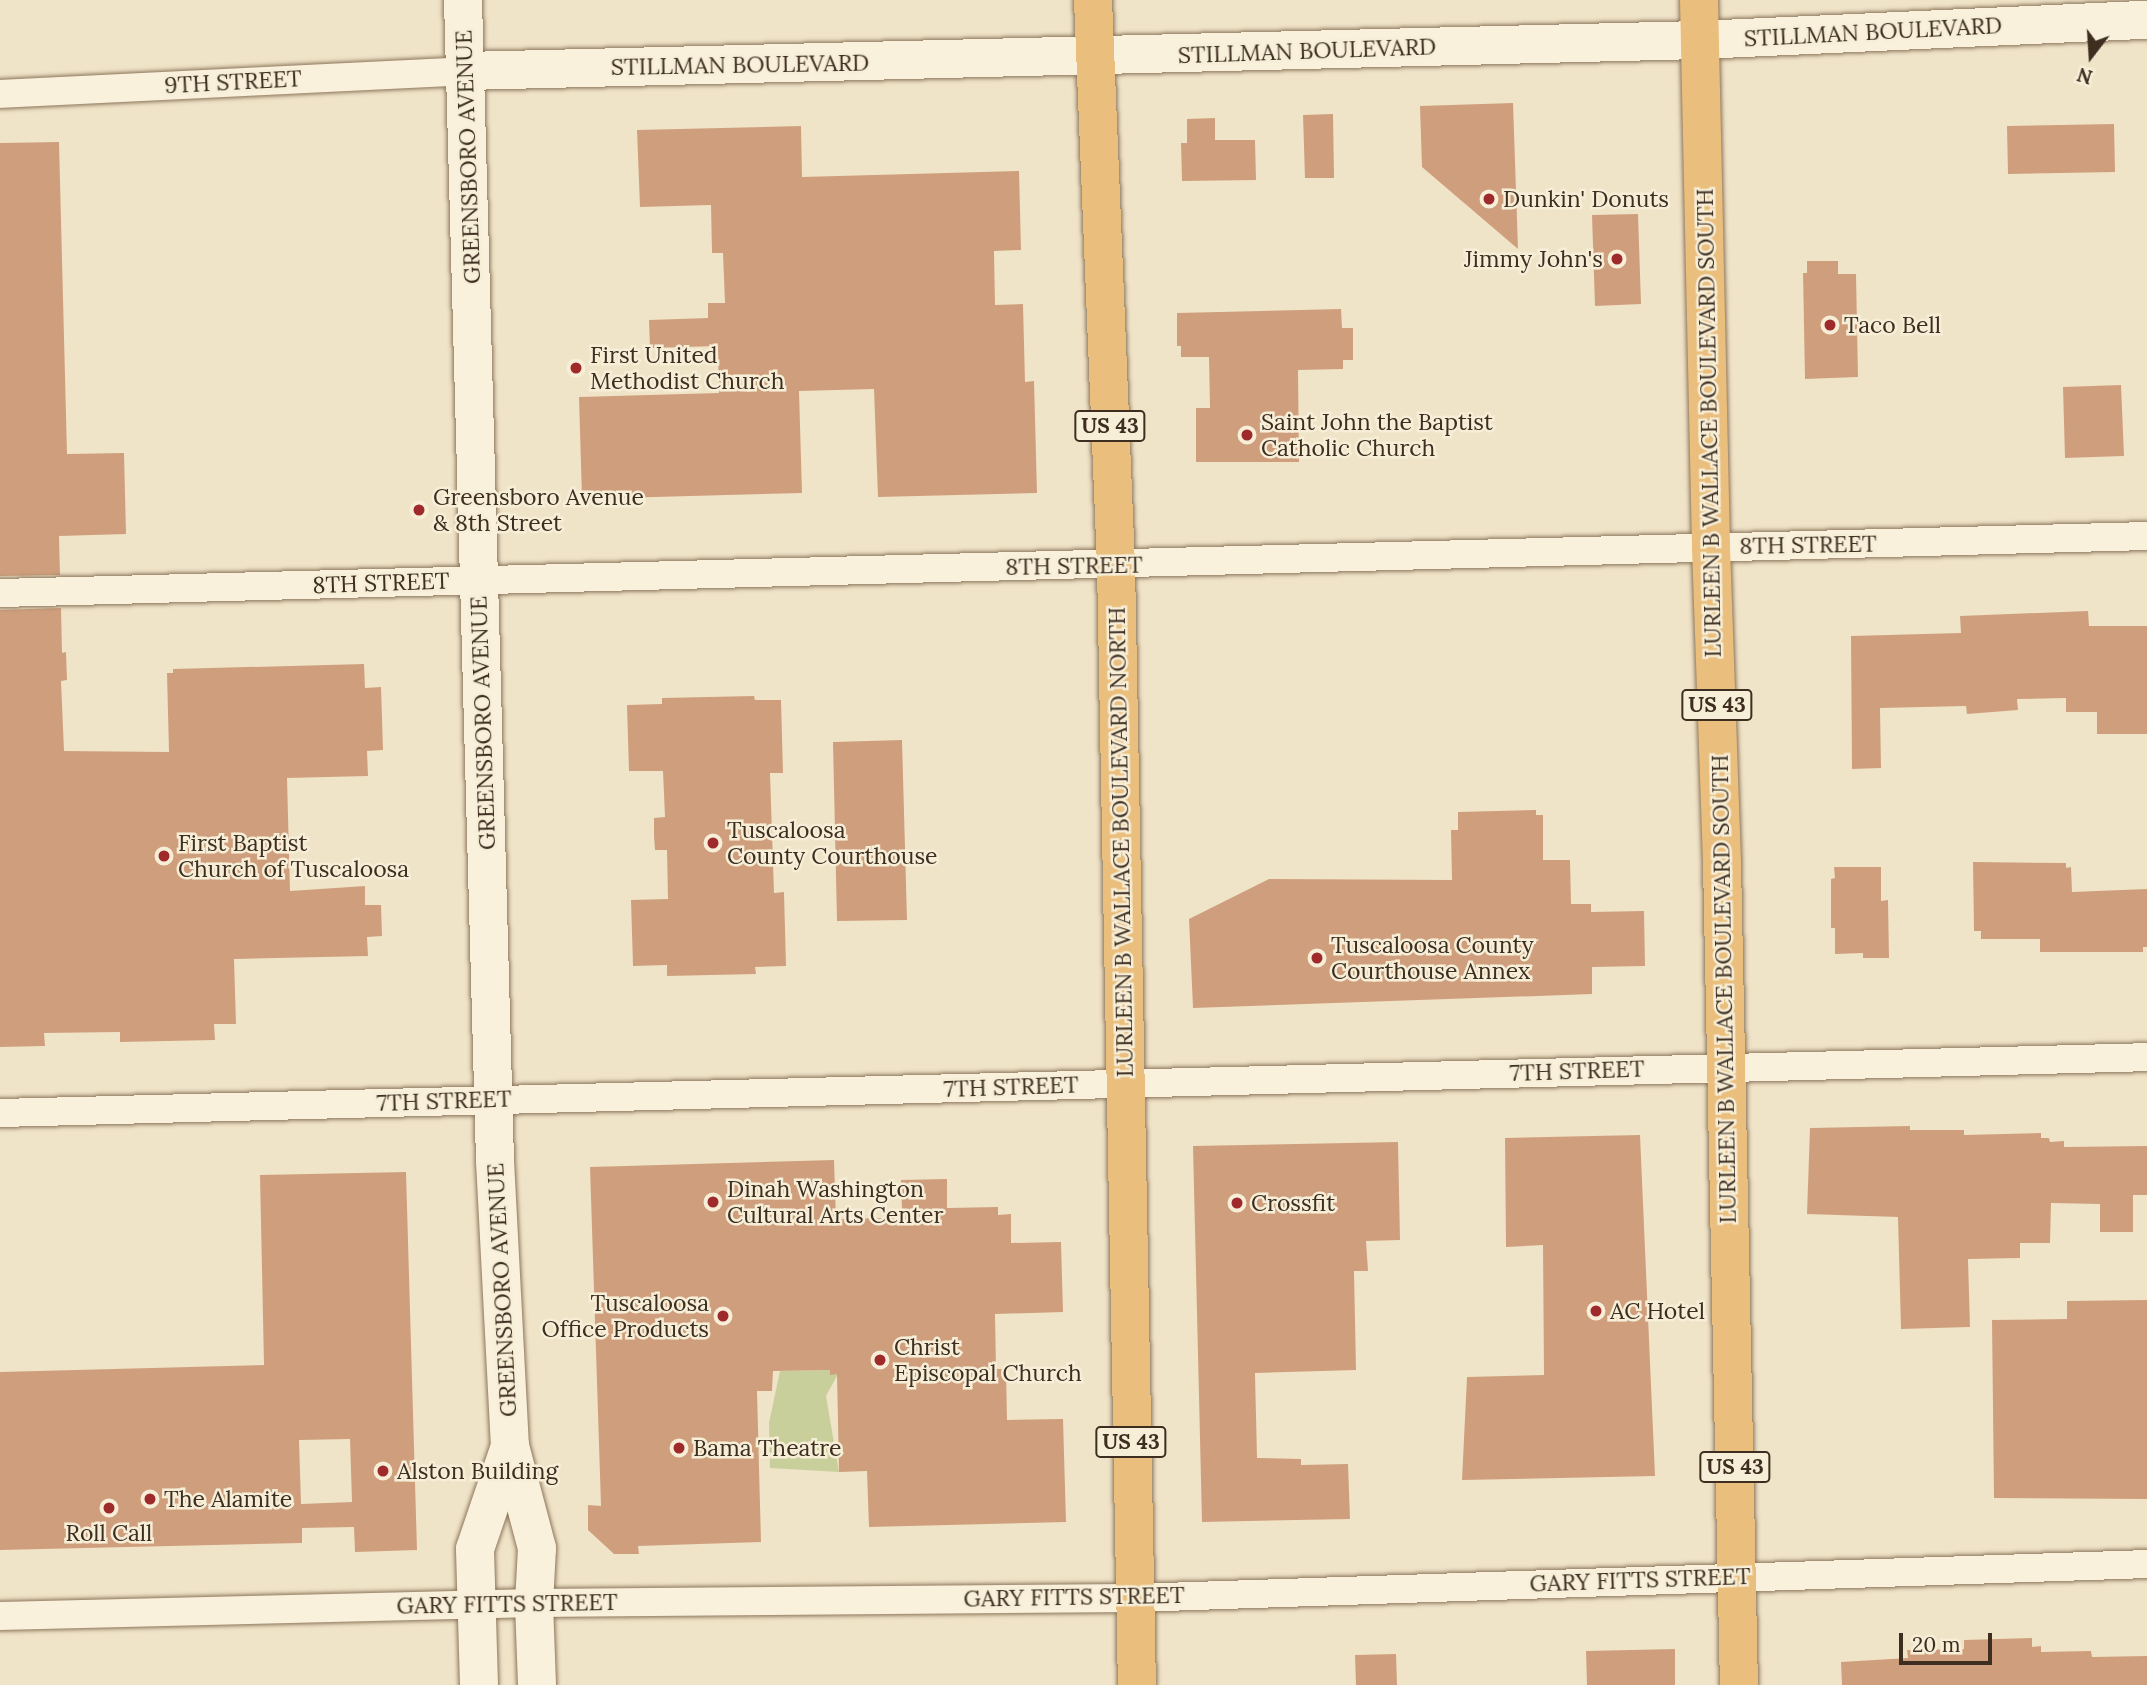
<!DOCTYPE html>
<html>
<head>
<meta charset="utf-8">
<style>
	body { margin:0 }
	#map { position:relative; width:2147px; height:1685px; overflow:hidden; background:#f0e4c8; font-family:Lora,serif }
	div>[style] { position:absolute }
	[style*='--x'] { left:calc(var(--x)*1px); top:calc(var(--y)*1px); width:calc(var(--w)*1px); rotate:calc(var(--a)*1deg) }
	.green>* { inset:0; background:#c9cf9b }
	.building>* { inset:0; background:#cf9f7d }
	.roads { filter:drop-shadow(0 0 2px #8d765c) drop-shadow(0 0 2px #8d765c) }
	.minor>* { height:28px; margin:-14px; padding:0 14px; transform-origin:14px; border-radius:14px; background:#faf1dc }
	.secondary>* { height:38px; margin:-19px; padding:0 19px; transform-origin:19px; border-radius:19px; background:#faf1dc }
	.trunk>* { height:38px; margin:-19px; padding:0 19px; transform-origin:19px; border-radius:19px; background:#eabe7c }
	.dots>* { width:19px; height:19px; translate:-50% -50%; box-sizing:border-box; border:4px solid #f7eed8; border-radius:50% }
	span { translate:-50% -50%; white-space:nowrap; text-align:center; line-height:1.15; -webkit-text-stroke:5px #f7eed8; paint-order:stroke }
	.shield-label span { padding:2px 5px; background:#f7eed8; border:2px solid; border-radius:5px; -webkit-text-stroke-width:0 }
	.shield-label { font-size:21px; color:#3d2e20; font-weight:700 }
	.street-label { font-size:23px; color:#3d2e20 }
	.poi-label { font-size:23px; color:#3d2e20 }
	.left { translate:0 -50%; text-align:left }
	.right { translate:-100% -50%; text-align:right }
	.north { position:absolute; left:2056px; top:21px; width:70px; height:70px; -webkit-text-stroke:5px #f7eed8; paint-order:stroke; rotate:197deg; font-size:19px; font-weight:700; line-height:28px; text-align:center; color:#3d2e20 }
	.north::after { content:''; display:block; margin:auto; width:24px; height:32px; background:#3d2e20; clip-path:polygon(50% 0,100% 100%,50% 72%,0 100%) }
	.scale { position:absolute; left:1899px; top:1633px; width:93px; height:32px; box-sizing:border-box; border:4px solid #3d2e20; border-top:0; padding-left:9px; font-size:21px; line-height:24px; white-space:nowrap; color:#3d2e20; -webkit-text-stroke:5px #f7eed8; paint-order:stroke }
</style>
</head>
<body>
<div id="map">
	<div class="green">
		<i style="clip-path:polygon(830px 1370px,830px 1374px,838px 1374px,826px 1396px,839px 1472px,770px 1468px,769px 1423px,780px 1371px)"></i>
	</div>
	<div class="building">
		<i style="clip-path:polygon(1513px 103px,1518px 249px,1422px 167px,1420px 106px)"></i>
		<i style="clip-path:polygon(1333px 114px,1334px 178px,1305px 178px,1303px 115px)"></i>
		<i style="clip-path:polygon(1215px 118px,1215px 140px,1255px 140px,1256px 180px,1182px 181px,1181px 143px,1187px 143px,1187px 119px)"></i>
		<i style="clip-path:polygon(2114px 124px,2115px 172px,2008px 174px,2007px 126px)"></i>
		<i style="clip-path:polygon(801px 126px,802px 177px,1019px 171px,1021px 250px,994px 251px,995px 305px,1023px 304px,1025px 382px,1034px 381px,1037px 493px,878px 497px,874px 389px,799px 391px,802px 493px,582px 499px,579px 397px,719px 393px,718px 346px,650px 348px,649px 320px,708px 318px,708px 303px,725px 303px,723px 253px,712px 253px,711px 205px,640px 207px,637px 130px)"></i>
		<i style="clip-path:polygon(59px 142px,67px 454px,124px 453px,126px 534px,59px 536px,60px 575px,0 576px,0 143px)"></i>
		<i style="clip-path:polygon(1638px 214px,1641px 304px,1595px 306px,1592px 215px)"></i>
		<i style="clip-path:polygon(1807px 261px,1838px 261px,1838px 274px,1856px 274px,1858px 377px,1805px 379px,1803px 273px,1807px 273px)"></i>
		<i style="clip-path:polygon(1341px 309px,1342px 328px,1353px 328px,1353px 360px,1343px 360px,1343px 369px,1298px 370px,1299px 462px,1196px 462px,1196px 408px,1210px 408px,1209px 357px,1181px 357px,1181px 346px,1177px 346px,1177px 313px)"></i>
		<i style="clip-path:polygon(2121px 385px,2124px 456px,2065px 458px,2063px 387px)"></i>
		<i style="clip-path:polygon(61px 608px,62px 653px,66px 652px,67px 680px,61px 681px,64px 751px,169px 752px,167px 673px,173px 673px,173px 669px,364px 664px,365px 688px,381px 687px,383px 750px,367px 751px,368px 776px,287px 778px,290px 891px,365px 886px,365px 905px,381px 905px,382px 936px,367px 937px,368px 956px,234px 959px,236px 1024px,214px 1024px,215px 1040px,120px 1042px,120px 1032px,44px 1033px,45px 1046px,0 1047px,0 610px)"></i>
		<i style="clip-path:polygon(2088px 611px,2089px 626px,2147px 626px,2147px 734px,2097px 734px,2097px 712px,2066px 712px,2066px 698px,2017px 699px,2018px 710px,1967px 714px,1966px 706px,1880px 708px,1881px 768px,1852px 769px,1851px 636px,1961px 633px,1960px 616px)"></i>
		<i style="clip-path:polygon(754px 696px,755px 700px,781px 700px,783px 773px,770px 773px,774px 893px,784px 892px,786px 966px,755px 967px,756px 974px,667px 976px,667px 965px,633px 966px,631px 900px,668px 899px,667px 850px,655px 850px,654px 836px,654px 818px,665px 817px,663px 771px,629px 771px,627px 705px,662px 704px,662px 698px)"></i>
		<i style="clip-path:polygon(902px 740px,907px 920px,837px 921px,833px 742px)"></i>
		<i style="clip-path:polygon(1536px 810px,1536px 815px,1543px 815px,1543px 860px,1570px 860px,1571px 904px,1591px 904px,1591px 912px,1644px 911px,1645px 966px,1592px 967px,1592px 994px,1193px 1008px,1189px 919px,1269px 879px,1452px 880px,1451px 830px,1458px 830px,1458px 812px)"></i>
		<i style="clip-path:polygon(1973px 862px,2066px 863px,2066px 868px,2071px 867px,2072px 892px,2147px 889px,2147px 947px,2143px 947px,2143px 952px,2040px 952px,2040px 939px,1981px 939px,1981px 931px,1974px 931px)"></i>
		<i style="clip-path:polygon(1834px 867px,1881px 867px,1881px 901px,1888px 900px,1889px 958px,1863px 958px,1863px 953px,1835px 954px,1835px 928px,1831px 928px,1831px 879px,1835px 878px)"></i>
		<i style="clip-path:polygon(1910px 1126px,1910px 1130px,1964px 1130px,1964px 1135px,2041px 1133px,2041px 1138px,2049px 1138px,2050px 1142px,2064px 1141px,2064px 1147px,2147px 1146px,2147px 1195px,2133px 1195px,2133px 1232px,2100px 1232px,2100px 1204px,2051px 1203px,2050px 1243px,2020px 1243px,2020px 1258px,1968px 1259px,1970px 1327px,1901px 1329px,1898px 1217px,1807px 1214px,1810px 1128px)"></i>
		<i style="clip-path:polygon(1640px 1135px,1655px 1476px,1462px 1480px,1467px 1377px,1544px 1375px,1543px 1245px,1506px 1247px,1505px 1138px)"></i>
		<i style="clip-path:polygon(1398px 1142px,1400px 1240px,1366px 1241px,1368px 1271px,1354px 1271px,1356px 1370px,1255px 1373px,1257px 1458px,1301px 1459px,1301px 1465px,1348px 1464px,1350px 1519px,1202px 1522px,1193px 1146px)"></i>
		<i style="clip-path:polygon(834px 1160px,836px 1219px,891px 1218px,890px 1211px,902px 1211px,901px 1180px,947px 1179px,947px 1208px,998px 1207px,998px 1215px,1011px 1214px,1011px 1243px,1061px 1242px,1063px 1312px,995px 1314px,996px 1369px,1006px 1369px,1007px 1420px,1063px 1419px,1066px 1522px,869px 1527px,867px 1471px,839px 1472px,837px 1374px,830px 1375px,830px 1370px,773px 1371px,772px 1391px,757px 1391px,761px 1542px,638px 1546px,639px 1554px,614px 1554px,588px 1530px,588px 1505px,601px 1506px,590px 1167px)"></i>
		<i style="clip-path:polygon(evenodd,406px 1172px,417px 1550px,355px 1552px,354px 1527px,302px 1528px,302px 1543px,0 1550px,0 1372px,264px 1365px,260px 1175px,406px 1172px,350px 1439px,352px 1502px,301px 1504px,299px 1440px,350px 1439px)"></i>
		<i style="clip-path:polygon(2147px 1300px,2147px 1499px,1994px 1498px,1992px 1320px,2067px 1319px,2067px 1301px)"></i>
		<i style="clip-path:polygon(2032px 1638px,2032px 1647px,2041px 1646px,2041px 1652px,2091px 1651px,2092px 1657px,2147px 1656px,2147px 1685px,1842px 1685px,1841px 1662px,1908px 1658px,1907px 1650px,1964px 1649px,1964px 1640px)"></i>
		<i style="clip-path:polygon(1675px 1649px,1675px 1685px,1587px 1685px,1586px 1651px)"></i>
		<i style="clip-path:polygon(1396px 1654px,1397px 1685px,1356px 1685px,1355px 1655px)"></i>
	</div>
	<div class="roads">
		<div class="minor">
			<i style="--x:0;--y:94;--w:467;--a:-2.8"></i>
			<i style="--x:0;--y:593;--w:2148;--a:-1.52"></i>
			<i style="--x:0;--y:1113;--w:2148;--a:-1.49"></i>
			<i style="--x:0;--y:1616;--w:534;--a:-1.39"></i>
			<i style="--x:534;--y:1603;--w:600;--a:-0.48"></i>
			<i style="--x:1134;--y:1598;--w:1014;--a:-1.92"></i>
		</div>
		<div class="secondary">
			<i style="--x:463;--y:0;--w:1161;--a:88.42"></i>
			<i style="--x:495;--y:1161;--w:285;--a:87"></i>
			<i style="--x:510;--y:1446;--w:106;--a:75.2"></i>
			<i style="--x:537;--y:1548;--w:55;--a:93.1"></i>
			<i style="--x:534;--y:1603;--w:82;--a:87.9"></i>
			<i style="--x:466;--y:71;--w:1234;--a:-1.44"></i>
			<i style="--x:1700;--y:40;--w:447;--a:-2.6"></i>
			<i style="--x:479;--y:1685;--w:136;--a:-91.7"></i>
			<i style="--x:475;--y:1549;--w:109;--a:-71.2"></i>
		</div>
		<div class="trunk">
			<i style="--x:1093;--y:0;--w:565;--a:87.67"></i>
			<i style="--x:1116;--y:565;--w:1120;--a:88.93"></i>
			<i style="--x:1699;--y:0;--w:547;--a:88.74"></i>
			<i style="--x:1711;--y:547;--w:316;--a:88"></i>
			<i style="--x:1722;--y:863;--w:822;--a:88.82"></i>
		</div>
	</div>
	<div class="dots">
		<i style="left:1489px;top:199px;background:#9e2a2b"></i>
		<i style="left:1617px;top:259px;background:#9e2a2b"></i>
		<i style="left:1830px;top:325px;background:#9e2a2b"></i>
		<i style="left:576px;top:368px;background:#9e2a2b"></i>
		<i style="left:1247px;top:435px;background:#9e2a2b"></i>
		<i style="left:419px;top:510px;background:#9e2a2b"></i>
		<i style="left:713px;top:843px;background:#9e2a2b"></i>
		<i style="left:164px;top:856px;background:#9e2a2b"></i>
		<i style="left:1317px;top:958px;background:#9e2a2b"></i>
		<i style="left:713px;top:1202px;background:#9e2a2b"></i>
		<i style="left:1237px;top:1203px;background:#9e2a2b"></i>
		<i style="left:1596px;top:1311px;background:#9e2a2b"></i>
		<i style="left:723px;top:1316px;background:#9e2a2b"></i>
		<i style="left:880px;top:1360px;background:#9e2a2b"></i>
		<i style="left:679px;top:1448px;background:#9e2a2b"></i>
		<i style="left:383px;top:1471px;background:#9e2a2b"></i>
		<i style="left:150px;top:1499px;background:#9e2a2b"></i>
		<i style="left:109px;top:1508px;background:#9e2a2b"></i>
	</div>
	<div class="shield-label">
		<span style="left:1110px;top:426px">US 43</span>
		<span style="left:1717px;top:705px">US 43</span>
		<span style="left:1131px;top:1442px">US 43</span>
		<span style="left:1735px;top:1467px">US 43</span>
	</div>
	<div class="street-label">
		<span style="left:1873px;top:32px;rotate:-3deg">STILLMAN BOULEVARD</span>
		<span style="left:1307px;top:51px;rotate:-2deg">STILLMAN BOULEVARD</span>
		<span style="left:740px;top:65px;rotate:-1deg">STILLMAN BOULEVARD</span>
		<span style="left:233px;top:82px;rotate:-3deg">9TH STREET</span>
		<span style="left:468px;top:157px;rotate:-92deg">GREENSBORO AVENUE</span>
		<span style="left:1709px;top:423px;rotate:-91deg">LURLEEN B WALLACE BOULEVARD SOUTH</span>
		<span style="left:1808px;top:545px;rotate:-1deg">8TH STREET</span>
		<span style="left:1074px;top:566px;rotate:-1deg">8TH STREET</span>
		<span style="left:381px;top:583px;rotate:-2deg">8TH STREET</span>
		<span style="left:483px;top:723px;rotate:-92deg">GREENSBORO AVENUE</span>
		<span style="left:1121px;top:842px;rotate:-91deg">LURLEEN B WALLACE BOULEVARD NORTH</span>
		<span style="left:1724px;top:989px;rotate:-91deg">LURLEEN B WALLACE BOULEVARD SOUTH</span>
		<span style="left:1577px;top:1071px;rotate:-2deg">7TH STREET</span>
		<span style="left:1011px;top:1087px;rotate:-2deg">7TH STREET</span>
		<span style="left:444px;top:1101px;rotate:-2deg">7TH STREET</span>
		<span style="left:502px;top:1290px;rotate:-93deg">GREENSBORO AVENUE</span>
		<span style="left:1640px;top:1580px;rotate:-2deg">GARY FITTS STREET</span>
		<span style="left:1074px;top:1597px;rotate:-1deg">GARY FITTS STREET</span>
		<span style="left:507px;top:1604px;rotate:-1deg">GARY FITTS STREET</span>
	</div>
	<div class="poi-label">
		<span class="left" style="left:1503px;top:199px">Dunkin' Donuts</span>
		<span class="right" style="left:1603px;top:259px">Jimmy John's</span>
		<span class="left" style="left:1844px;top:325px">Taco Bell</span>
		<span class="left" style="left:590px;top:368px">First United<br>Methodist Church</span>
		<span class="left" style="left:1261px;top:435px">Saint John the Baptist<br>Catholic Church</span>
		<span class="left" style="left:433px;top:510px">Greensboro Avenue<br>&amp; 8th Street</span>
		<span class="left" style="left:727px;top:843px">Tuscaloosa<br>County Courthouse</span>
		<span class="left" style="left:178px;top:856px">First Baptist<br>Church of Tuscaloosa</span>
		<span class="left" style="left:1331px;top:958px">Tuscaloosa County<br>Courthouse Annex</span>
		<span class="left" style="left:727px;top:1202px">Dinah Washington<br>Cultural Arts Center</span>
		<span class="left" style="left:1251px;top:1203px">Crossfit</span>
		<span class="right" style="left:709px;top:1316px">Tuscaloosa<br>Office Products</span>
		<span class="left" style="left:1610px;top:1311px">AC Hotel</span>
		<span class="left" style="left:894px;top:1360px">Christ<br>Episcopal Church</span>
		<span class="left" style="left:693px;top:1448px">Bama Theatre</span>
		<span class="left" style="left:397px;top:1471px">Alston Building</span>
		<span class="left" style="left:164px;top:1499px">The Alamite</span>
		<span style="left:109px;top:1533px">Roll Call</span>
	</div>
	<div class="north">N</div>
	<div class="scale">20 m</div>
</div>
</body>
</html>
